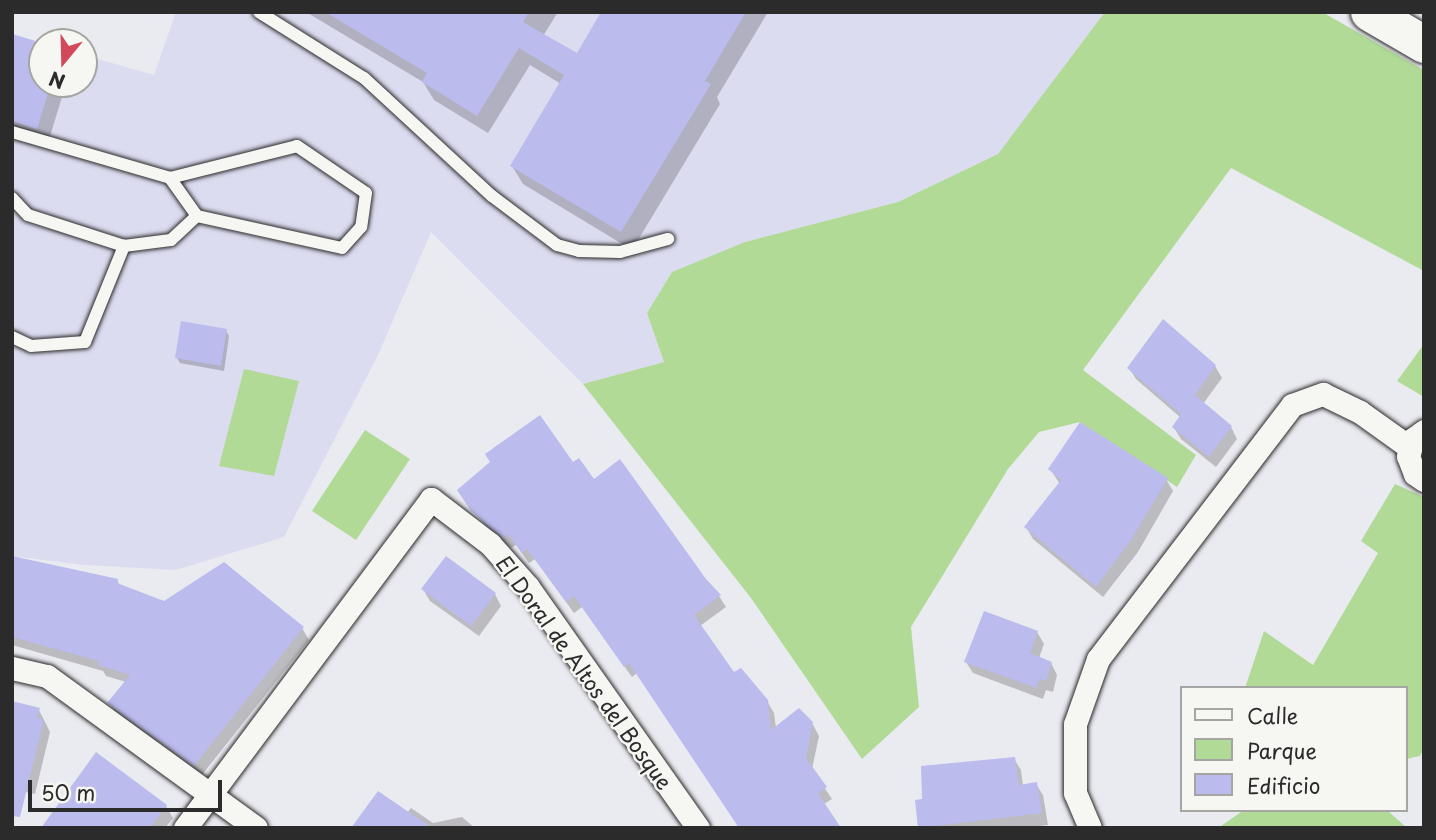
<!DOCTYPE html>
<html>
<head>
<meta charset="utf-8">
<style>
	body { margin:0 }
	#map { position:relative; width:1436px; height:840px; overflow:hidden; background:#eaeaf1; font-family:"Playpen Sans",sans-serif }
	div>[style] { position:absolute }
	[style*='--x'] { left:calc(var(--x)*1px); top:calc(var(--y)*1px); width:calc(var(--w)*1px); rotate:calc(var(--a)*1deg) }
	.built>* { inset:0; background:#dcdcf0 }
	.green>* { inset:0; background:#b1da97 }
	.shadow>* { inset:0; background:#0003 }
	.building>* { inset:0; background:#bbbbed }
	.roads { filter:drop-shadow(0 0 2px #2b2b2b) drop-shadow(0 0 2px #2b2b2b) }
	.lane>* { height:12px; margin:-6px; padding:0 6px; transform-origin:6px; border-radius:6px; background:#f6f6f2 }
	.street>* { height:23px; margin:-11.5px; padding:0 11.5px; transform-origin:11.5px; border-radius:11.5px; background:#f6f6f2 }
	.primary>* { height:37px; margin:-18.5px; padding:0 18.5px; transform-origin:18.5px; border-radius:18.5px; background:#f6f6f2 }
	span { translate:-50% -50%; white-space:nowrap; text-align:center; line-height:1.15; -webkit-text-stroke:5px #f6f6f2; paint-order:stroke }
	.street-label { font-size:21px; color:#2b2b2b }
	.frame { position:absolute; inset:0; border:14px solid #2b2b2b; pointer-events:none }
	.legend { position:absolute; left:1180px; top:686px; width:228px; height:126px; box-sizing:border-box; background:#f6f6f2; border:2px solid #a5a5a2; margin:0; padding:9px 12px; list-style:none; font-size:21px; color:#2b2b2b }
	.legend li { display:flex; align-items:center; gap:14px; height:35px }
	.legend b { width:35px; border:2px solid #a5a5a2 }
	.north { position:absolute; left:28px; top:28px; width:70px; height:70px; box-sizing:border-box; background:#f6f6f2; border:2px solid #a5a5a2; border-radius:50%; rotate:199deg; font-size:19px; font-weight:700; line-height:28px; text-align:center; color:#2b2b2b }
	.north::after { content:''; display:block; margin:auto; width:24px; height:32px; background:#d1495b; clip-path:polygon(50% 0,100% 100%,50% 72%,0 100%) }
	.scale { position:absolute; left:28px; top:780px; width:194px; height:32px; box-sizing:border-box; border:4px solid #2b2b2b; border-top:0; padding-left:9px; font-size:21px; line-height:24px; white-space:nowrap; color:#2b2b2b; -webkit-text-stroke:5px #f6f6f2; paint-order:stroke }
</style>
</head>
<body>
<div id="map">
	<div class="built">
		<i style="clip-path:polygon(176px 12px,1105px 12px,998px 154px,898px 202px,745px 242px,672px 272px,647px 313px,664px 362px,583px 384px,431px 232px,378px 355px,284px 537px,176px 570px,84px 565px,12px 556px,12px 34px,42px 43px,42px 84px,84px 84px,84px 55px,154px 75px)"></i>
	</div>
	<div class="green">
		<i style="clip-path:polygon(1105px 12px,1322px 12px,1424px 70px,1424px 271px,1231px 168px,1083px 370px,1196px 455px,1177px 487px,1080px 422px,1039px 432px,1008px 469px,911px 627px,919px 707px,862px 759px,751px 598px,583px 384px,664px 362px,647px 313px,672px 272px,745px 242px,898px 202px,998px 154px)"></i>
		<i style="clip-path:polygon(1424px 344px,1424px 397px,1397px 381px)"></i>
		<i style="clip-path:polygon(244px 369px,299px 381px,274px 476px,219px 466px)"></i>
		<i style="clip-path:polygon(365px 430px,410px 459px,356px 540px,312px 511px)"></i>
		<i style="clip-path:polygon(1395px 484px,1424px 497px,1424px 748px,1420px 756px,1406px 759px,1406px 688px,1245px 688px,1264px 631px,1313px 665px,1378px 553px,1361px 541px)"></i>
		<i style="clip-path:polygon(1244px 810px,1387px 810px,1407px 828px,1218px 828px)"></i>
	</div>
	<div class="shadow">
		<i style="clip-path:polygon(306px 12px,558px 12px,543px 36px,578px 56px,603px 12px,768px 12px,717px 97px,720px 104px,632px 250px,523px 184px,512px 166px,561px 84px,530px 65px,488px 133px,434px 100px,423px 82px)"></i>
		<i style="clip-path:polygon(12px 35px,42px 45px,42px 84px,66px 84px,47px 146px,12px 135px)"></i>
		<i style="clip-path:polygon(226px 331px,229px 336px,224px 371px,180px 363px,177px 358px)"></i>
		<i style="clip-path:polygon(1215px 366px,1222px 378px,1203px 404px,1231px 427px,1237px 439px,1216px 467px,1181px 439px,1174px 428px,1181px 418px,1136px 379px,1129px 368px)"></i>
		<i style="clip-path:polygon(572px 465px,719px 596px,726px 607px,700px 626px,734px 675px,767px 701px,774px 713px,776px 728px,812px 723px,819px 736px,812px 769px,832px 799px,824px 804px,637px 673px,632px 677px,582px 607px,574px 613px,535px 559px,529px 563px,516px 545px,511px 548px,490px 531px,466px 502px)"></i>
		<i style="clip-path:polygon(1050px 469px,1166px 479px,1173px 491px,1138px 552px,1103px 597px,1033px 539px,1026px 527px,1060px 484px)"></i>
		<i style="clip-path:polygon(12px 557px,117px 580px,120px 586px,164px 603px,302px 628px,309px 640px,201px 776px,116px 714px,110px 703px,126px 682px,106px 676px,103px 671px,12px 645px)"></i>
		<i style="clip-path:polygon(423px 589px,495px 594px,501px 606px,479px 636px,430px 601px)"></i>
		<i style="clip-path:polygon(1037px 632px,1044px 644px,1039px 658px,1051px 663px,1057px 675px,1053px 692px,1046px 690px,1043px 699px,973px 673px,966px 662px)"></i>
		<i style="clip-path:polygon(39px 710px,50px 732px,35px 794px,12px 789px)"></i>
		<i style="clip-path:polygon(1014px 759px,1021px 770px,1023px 786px,1036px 784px,1043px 795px,1048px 825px,1025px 828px,919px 828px)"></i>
		<i style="clip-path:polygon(166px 806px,173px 818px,165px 828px,43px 828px)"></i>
		<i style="clip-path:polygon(411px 808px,433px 823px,462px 817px,475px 828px,353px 828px,407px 813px)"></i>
	</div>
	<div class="building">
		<i style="clip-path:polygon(325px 12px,529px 12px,523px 22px,577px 53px,601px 12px,746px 12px,705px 81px,711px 84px,621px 232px,510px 166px,564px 75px,519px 48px,477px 116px,422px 82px,427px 73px)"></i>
		<i style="clip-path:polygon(12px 34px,42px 43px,42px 84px,51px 84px,37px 129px,12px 121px)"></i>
		<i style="clip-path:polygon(1163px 319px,1216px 365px,1195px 395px,1232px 426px,1209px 457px,1172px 427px,1181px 414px,1127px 368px)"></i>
		<i style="clip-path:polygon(181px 321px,227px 329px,221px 366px,175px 358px)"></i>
		<i style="clip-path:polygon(540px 415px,573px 462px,579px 458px,594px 479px,620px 459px,706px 579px,721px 595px,694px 615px,734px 672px,741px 668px,768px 700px,771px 730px,799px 708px,813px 722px,806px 758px,827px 787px,818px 793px,841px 828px,739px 828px,629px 663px,624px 667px,574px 596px,566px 602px,527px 549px,522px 553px,508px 534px,503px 538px,471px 511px,457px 490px,490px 462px,485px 454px)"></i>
		<i style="clip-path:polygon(1080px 422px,1168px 478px,1131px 540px,1096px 587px,1024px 527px,1061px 480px,1048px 469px)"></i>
		<i style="clip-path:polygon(12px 556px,118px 579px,117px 583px,164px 601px,224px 562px,304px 627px,194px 766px,107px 703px,130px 675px,98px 665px,99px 661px,12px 637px)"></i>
		<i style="clip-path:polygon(446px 556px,496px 593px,471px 626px,421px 589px)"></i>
		<i style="clip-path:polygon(984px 611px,1038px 631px,1030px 653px,1052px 662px,1046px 681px,1040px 679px,1036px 688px,964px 662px)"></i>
		<i style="clip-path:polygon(12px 701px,40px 708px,37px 718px,44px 719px,20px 817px,12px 816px)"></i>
		<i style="clip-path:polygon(96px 752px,167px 805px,150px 828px,41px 828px)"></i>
		<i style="clip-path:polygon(1015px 757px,1019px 785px,1037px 782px,1042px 813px,918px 828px,915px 800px,922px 799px,921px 766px)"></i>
		<i style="clip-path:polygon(378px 791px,432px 828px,351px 828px)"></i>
	</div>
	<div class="roads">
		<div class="lane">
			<i style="--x:259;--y:12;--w:124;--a:32.2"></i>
			<i style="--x:364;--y:78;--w:174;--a:42.7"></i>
			<i style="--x:492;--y:196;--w:81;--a:37"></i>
			<i style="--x:557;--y:245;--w:23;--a:15"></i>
			<i style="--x:579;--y:251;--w:41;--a:1.4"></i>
			<i style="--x:620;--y:252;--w:50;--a:-15.2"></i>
			<i style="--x:12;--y:132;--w:165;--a:16.2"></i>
			<i style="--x:170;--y:178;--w:131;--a:-14.1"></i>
			<i style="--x:297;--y:146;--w:83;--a:34.3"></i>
			<i style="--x:366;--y:193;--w:34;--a:98"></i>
			<i style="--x:361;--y:227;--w:28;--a:132"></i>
			<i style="--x:342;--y:248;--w:148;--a:-167.6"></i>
			<i style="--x:197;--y:216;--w:47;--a:-125.4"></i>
			<i style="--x:12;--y:198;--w:23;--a:47"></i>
			<i style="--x:28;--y:215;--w:101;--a:17.9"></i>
			<i style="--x:124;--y:246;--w:47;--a:-7.3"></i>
			<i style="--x:171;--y:240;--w:35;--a:-43"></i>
			<i style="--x:12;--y:337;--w:21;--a:25"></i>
			<i style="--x:31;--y:346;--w:54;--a:-4.2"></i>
			<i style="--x:85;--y:342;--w:104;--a:-67.9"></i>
		</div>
		<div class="street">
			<i style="--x:1424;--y:431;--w:14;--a:144"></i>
			<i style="--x:1413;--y:439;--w:18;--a:106"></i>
			<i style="--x:1408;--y:456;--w:19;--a:69"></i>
			<i style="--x:1415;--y:474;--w:11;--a:34"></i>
			<i style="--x:12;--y:668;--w:36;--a:13"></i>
			<i style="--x:47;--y:676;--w:258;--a:36"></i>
			<i style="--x:185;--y:828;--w:411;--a:-53.2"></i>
			<i style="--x:431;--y:499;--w:74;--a:37.3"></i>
			<i style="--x:490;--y:544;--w:57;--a:48.5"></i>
			<i style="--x:528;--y:587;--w:295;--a:54.8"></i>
			<i style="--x:1090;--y:828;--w:38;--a:-113"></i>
			<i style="--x:1075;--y:793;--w:69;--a:-90"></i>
			<i style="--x:1075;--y:724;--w:69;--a:-70.5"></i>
			<i style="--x:1098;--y:659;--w:320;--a:-52.6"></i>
			<i style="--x:1292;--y:405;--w:33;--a:-20"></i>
			<i style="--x:1323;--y:394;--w:41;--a:25.9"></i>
			<i style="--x:1360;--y:412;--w:60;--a:35.5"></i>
		</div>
		<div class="primary">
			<i style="--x:1369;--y:12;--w:64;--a:30.2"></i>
		</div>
	</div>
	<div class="street-label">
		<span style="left:585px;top:672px;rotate:54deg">El Doral de Altos del Bosque</span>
	</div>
	<div class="frame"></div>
	<ul class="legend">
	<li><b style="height:9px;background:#f6f6f2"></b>Calle</li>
	<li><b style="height:19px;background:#b1da97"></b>Parque</li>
	<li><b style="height:19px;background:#bbbbed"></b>Edificio</li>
	</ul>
	<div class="north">N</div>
	<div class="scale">50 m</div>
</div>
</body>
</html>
